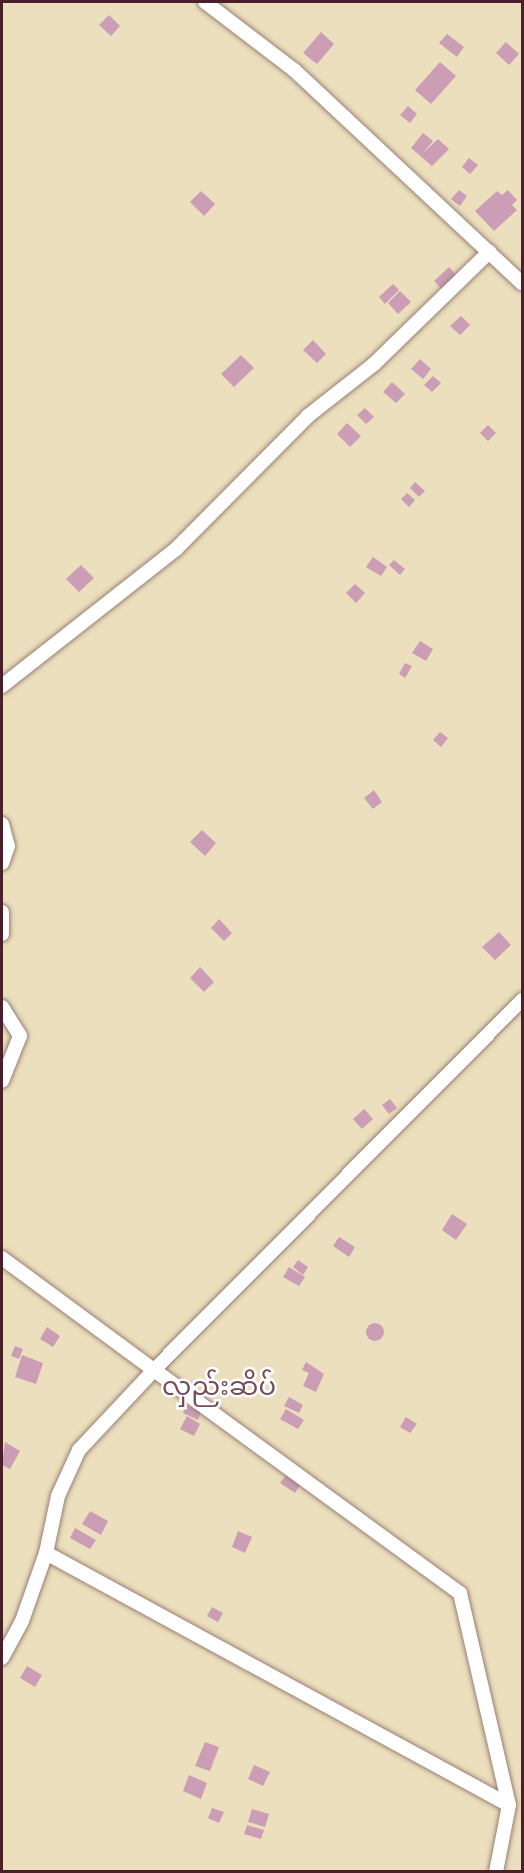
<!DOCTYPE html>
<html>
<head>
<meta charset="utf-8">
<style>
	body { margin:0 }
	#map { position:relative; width:524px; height:1873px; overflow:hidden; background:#ebdfbd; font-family:"Gochi Hand","Noto Sans Myanmar",sans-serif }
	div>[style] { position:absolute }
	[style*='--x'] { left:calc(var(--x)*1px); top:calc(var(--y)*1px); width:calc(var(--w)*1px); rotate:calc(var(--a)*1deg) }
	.building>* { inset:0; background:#cb9eb5 }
	.round { border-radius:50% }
	.roads { filter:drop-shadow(0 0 2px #9a7f74) drop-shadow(0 0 2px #9a7f74) }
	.street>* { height:14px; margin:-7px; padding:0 7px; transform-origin:7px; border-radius:7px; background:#fff }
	span { translate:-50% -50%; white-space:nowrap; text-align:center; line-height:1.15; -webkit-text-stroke:5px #fff; paint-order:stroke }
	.quarter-label { font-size:26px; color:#774b5b }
	.frame { position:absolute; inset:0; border:3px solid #4a1f2b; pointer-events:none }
</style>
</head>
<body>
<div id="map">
	<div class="building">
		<i style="clip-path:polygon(109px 15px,120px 26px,111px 36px,99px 25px)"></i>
		<i style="clip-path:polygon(321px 32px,334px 44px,317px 64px,303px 53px)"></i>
		<i style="clip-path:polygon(447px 34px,464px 47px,457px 57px,439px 43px)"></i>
		<i style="clip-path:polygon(506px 42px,519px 54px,509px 65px,496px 53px)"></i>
		<i style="clip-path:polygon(440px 62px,456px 76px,431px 104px,415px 90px)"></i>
		<i style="clip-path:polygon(408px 106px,417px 114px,410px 123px,400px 115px)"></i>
		<i style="clip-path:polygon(423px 133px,433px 141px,423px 153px,438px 139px,449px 149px,432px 166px,411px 148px)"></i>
		<i style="clip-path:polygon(469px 158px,478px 165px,470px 174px,462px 167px)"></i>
		<i style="clip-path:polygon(459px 190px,467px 196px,460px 206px,451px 199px)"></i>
		<i style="clip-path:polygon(508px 190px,517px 200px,512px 205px,517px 210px,494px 231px,475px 211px,497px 191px,502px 195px)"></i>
		<i style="clip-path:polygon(201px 191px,215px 204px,204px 216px,190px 202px)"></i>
		<i style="clip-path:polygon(449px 267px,457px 276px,443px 290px,434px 281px)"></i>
		<i style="clip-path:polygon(393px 284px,399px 290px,385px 304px,379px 297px)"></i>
		<i style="clip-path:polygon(400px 291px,411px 302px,398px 314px,388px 303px)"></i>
		<i style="clip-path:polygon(461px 316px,470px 325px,460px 335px,450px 326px)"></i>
		<i style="clip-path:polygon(313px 340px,326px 354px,317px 363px,303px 350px)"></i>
		<i style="clip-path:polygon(241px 355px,254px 368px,234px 387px,221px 374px)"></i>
		<i style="clip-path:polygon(420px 359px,431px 369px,423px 379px,411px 369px)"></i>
		<i style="clip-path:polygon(433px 376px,441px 383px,432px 392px,424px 385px)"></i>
		<i style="clip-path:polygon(392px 382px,405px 394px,396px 403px,383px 392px)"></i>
		<i style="clip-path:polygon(365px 408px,374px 417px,366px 424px,357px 415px)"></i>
		<i style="clip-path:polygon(347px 423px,361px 436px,350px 447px,337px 434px)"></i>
		<i style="clip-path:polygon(488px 425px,496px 433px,488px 441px,480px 433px)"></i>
		<i style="clip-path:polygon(415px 482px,425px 491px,419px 497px,410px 488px)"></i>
		<i style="clip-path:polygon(407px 493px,415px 500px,409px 507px,401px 499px)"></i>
		<i style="clip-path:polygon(373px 557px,387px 567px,381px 576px,366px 567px)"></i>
		<i style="clip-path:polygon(394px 560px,405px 569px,400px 575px,389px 565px)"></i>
		<i style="clip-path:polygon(81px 565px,94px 578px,79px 592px,66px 579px)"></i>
		<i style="clip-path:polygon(355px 584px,365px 593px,356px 603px,346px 593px)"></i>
		<i style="clip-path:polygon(420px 641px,433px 649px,426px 661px,412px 653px)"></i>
		<i style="clip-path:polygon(405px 663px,412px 666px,405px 678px,399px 674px)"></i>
		<i style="clip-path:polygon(440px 732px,448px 738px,441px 747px,433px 740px)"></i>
		<i style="clip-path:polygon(374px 790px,382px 802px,373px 809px,364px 798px)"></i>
		<i style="clip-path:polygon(202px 830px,216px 843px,205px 856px,190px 842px)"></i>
		<i style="clip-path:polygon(219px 919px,232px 933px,224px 941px,211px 928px)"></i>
		<i style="clip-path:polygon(499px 932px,511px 945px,495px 960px,482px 947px)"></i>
		<i style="clip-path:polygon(200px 967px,214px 982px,204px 992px,190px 978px)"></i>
		<i style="clip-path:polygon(390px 1099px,397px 1108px,389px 1114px,382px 1105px)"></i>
		<i style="clip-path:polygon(364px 1109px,373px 1119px,362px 1129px,353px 1119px)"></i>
		<i style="clip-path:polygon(452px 1214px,467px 1224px,456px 1240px,442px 1230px)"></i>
		<i style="clip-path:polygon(339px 1237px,355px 1247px,349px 1257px,333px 1246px)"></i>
		<i style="clip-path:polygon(298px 1260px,308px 1267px,303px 1275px,293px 1267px)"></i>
		<i style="clip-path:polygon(289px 1267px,305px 1277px,299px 1286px,283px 1277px)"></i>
		<i class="round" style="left:366px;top:1323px;width:18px;height:18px"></i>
		<i style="clip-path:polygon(47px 1327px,60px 1336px,53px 1347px,40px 1339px)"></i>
		<i style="clip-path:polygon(15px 1346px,23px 1349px,19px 1359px,11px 1356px)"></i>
		<i style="clip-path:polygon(22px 1355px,43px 1363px,36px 1384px,15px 1377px)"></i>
		<i style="clip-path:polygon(306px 1362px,324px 1374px,316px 1392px,303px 1386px,309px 1373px,302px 1370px)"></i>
		<i style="clip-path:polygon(289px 1397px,303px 1405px,299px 1413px,284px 1406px)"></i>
		<i style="clip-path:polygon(186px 1405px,201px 1412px,198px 1420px,183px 1413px)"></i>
		<i style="clip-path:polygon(286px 1409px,304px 1420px,298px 1429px,280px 1419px)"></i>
		<i style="clip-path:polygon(187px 1416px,200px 1424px,194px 1436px,180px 1429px)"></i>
		<i style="clip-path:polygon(406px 1417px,417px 1424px,410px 1433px,400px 1427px)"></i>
		<i style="clip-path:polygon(5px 1442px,20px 1451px,10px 1469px,2px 1465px)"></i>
		<i style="clip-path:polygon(288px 1473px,302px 1482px,295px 1493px,280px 1483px)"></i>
		<i style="clip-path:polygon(90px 1511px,108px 1521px,101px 1535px,82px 1524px)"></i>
		<i style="clip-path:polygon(75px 1528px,96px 1540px,90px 1549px,70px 1538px)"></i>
		<i style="clip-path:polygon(238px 1531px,252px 1537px,245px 1553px,232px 1547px)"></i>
		<i style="clip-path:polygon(212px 1607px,223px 1613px,218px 1622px,207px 1616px)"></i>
		<i style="clip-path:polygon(27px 1666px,42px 1675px,35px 1687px,20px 1678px)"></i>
		<i style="clip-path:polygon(205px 1742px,219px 1747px,210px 1771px,195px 1766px)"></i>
		<i style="clip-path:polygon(254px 1765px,270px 1772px,263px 1786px,248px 1779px)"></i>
		<i style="clip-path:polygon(189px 1775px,207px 1783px,201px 1799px,183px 1791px)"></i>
		<i style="clip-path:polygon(212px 1808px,224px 1812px,219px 1823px,208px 1818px)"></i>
		<i style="clip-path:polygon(252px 1809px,269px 1814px,265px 1827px,248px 1822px)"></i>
		<i style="clip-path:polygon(247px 1825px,264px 1830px,261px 1839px,244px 1834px)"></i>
	</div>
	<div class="roads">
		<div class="street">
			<i style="--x:205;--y:2;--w:112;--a:37.4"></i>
			<i style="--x:294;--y:70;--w:312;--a:43.1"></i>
			<i style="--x:2;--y:686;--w:221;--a:-38.2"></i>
			<i style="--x:176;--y:549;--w:187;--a:-45.2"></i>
			<i style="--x:308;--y:416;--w:84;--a:-38.2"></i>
			<i style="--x:374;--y:364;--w:161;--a:-44.2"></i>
			<i style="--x:2;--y:824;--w:23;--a:75"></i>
			<i style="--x:8;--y:846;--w:18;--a:109"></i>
			<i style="--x:2;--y:912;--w:22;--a:90"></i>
			<i style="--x:2;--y:1007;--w:34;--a:58"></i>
			<i style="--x:20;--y:1036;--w:48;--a:111.8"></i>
			<i style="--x:2;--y:1258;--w:189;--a:36.4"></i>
			<i style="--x:154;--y:1370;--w:522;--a:-45.16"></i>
			<i style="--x:46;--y:1553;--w:527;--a:28.56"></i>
			<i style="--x:2;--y:1658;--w:42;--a:-61.6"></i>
			<i style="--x:22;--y:1621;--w:72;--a:-70.6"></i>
			<i style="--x:46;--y:1553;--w:58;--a:-78.1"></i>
			<i style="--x:58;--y:1496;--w:51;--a:-65.5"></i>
			<i style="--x:79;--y:1450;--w:110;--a:-46.8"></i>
			<i style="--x:154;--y:1370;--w:379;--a:36.1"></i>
			<i style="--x:460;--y:1593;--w:218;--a:77"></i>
			<i style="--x:509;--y:1805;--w:68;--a:101"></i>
		</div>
	</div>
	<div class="quarter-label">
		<span style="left:219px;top:1391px">လှည်းဆိပ်</span>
	</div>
	<div class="frame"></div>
</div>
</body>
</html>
